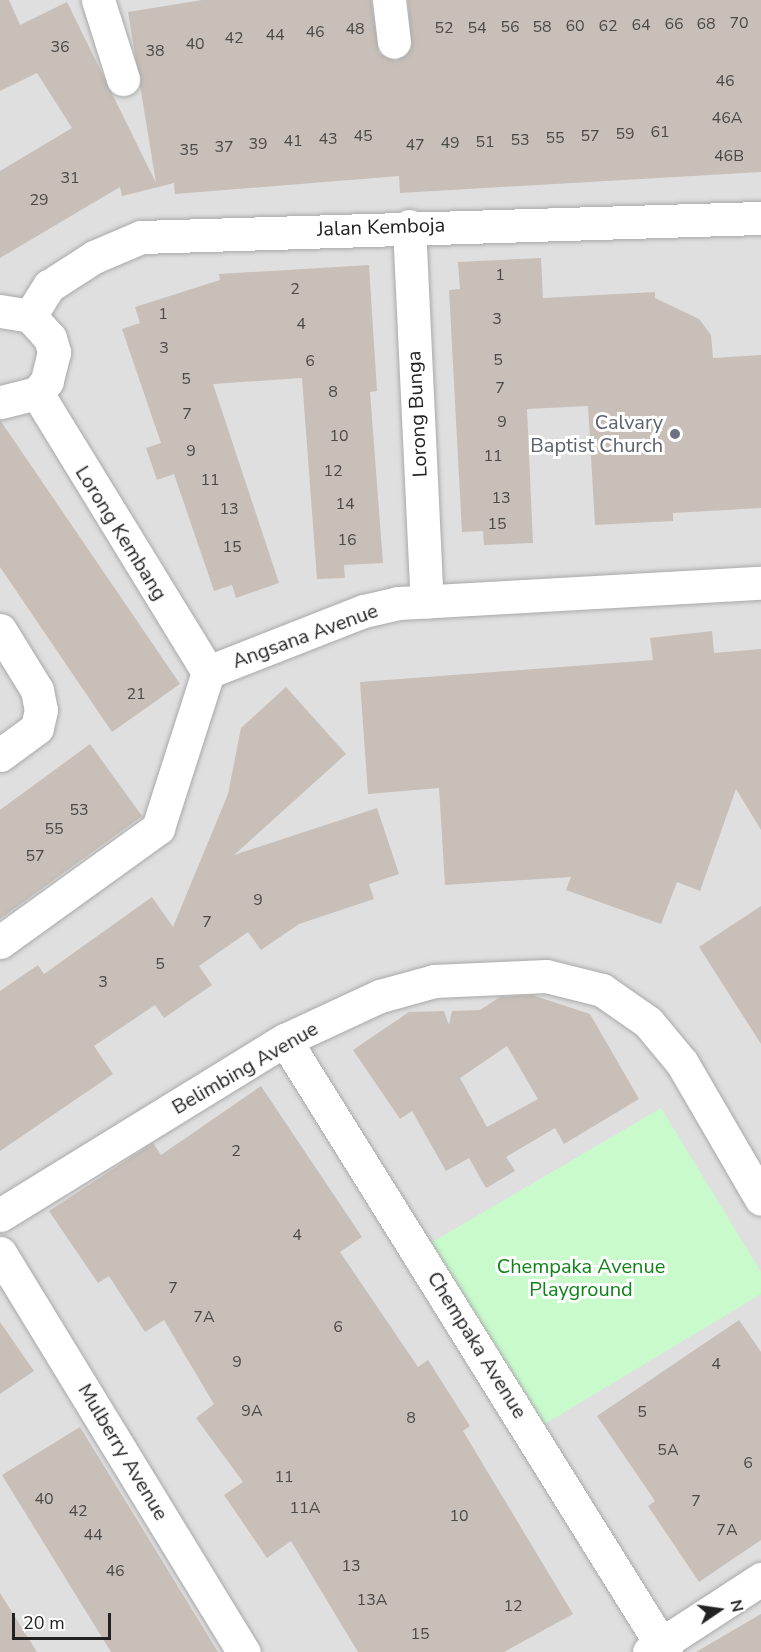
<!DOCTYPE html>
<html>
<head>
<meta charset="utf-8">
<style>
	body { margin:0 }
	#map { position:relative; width:761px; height:1652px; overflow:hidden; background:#f2efe9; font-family:"Nunito Sans",sans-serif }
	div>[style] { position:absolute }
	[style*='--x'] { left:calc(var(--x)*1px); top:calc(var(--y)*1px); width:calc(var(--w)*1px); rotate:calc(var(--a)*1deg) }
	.residential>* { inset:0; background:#e0dfdf }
	.park>* { inset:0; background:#c8facc }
	.building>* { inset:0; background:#c7bfb8 }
	.roads { filter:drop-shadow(0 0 2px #a9a9a9) drop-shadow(0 0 2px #a9a9a9) }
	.minor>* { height:33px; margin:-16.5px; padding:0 16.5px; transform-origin:16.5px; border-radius:16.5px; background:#fff }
	.dots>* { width:16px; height:16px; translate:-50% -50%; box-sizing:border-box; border:3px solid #fff; border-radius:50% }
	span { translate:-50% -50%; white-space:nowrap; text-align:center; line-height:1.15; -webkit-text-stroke:6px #fff; paint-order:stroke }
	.number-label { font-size:16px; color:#4b4948 }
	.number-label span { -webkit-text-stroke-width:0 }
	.street-label { font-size:20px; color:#222 }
	.worship-label { font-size:20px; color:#5b616d }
	.right { translate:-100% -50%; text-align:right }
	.park-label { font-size:20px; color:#0c8416 }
	.north { position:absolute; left:689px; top:1580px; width:60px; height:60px; -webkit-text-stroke:4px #fff; paint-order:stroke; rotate:77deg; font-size:16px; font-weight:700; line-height:24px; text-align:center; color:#222 }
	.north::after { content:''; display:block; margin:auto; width:21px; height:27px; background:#222; clip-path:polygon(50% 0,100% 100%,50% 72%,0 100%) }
	.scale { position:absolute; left:12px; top:1613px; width:99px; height:27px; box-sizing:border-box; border:3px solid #222; border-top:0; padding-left:8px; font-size:18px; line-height:21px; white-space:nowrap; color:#222; -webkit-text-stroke:4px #fff; paint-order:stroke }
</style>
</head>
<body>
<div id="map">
	<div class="residential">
		<i style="clip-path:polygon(0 0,761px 0,761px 1652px,0 1652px)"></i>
	</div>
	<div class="park">
		<i style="clip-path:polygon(661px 1108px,761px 1272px,761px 1294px,543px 1425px,429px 1244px)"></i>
	</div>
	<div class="building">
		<i style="clip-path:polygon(0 0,9px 0,20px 25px,67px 2px,156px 183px,128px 12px,202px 0,371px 0,379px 53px,396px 61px,411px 49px,408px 0,761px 0,761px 172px,400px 193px,399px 176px,175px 194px,174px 183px,122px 196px,120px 187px,0 258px,0 171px,72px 128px,37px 73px,0 91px)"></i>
		<i style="clip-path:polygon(541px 258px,543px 298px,655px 292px,655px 298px,699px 319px,711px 335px,713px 358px,761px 355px,761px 508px,673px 513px,673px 521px,595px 525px,588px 406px,527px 409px,533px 543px,484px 545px,483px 531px,462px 532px,449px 290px,460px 289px,458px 262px)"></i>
		<i style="clip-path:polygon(369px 265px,377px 391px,370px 392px,383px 563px,344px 565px,345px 578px,317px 579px,302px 378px,213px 384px,279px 583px,236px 598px,232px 585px,214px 591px,174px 474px,157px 480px,146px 448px,161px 443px,122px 329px,140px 323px,135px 307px,220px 280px,219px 274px)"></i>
		<i style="clip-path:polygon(0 420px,180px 684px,112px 732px,0 567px)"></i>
		<i style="clip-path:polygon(712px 631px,714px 653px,761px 649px,761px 830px,736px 789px,700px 891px,677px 882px,661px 924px,566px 890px,571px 877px,445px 885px,439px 788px,368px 794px,360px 682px,653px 660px,650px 638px)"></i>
		<i style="clip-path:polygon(286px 687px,346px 754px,234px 855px,377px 808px,399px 874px,369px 884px,374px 899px,299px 924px,261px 950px,248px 932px,199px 966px,212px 985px,164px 1018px,155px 1005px,94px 1046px,113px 1074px,0 1151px,0 991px,38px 965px,44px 974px,152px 897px,173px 927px,228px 794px,241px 728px)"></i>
		<i style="clip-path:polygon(90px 744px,142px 816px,0 919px,0 810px)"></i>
		<i style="clip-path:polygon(761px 906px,761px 1044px,699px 947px)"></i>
		<i style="clip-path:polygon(evenodd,532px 995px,590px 1014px,639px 1099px,564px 1144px,555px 1128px,506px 1157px,515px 1171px,486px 1188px,469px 1158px,446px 1171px,412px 1111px,400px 1119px,353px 1050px,409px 1012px,444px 1011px,449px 1025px,452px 1011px,480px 1010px,500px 997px,532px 995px,507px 1046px,538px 1099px,487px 1127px,460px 1078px,507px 1046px)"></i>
		<i style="clip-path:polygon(261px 1086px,362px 1237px,340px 1252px,418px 1367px,428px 1360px,470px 1426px,463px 1431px,573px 1614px,504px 1652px,358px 1652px,291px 1541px,267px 1558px,224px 1495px,243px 1482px,196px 1418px,214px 1404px,164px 1320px,145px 1332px,109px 1276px,98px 1283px,49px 1211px,153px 1143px,161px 1155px)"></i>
		<i style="clip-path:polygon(739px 1320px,761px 1352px,761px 1540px,699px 1582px,648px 1506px,655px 1501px,597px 1416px)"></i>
		<i style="clip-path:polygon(0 1322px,34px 1371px,0 1394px)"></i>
		<i style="clip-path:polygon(80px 1427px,139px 1523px,218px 1652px,111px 1652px,61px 1571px,2px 1475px)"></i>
		<i style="clip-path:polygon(0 1593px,37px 1652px,0 1652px)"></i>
		<i style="clip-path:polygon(761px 1614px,761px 1652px,696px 1652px)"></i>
	</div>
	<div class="roads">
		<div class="minor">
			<i style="--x:98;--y:0;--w:83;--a:72.4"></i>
			<i style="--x:389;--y:0;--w:42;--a:83.2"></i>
			<i style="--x:409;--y:226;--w:376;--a:87.3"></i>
			<i style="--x:0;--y:311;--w:30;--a:9"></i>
			<i style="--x:30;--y:316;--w:30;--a:48"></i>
			<i style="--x:50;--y:338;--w:15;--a:74"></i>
			<i style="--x:54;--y:352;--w:30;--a:104"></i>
			<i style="--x:47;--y:381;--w:16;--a:130"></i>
			<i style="--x:37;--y:393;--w:38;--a:166"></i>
			<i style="--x:30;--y:316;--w:36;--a:-58"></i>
			<i style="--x:49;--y:286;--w:54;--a:-32.8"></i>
			<i style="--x:94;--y:257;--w:51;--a:-23.1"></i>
			<i style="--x:141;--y:237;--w:620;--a:-1.76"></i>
			<i style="--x:37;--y:393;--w:327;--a:58.5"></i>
			<i style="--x:0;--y:630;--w:70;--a:58.3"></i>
			<i style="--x:37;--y:690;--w:20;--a:79"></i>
			<i style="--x:41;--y:710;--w:18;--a:103"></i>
			<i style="--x:37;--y:728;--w:46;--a:143.9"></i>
			<i style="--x:208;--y:672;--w:168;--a:-21.4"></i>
			<i style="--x:364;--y:611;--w:35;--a:-13"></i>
			<i style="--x:398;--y:603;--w:364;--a:-3.2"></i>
			<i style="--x:0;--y:942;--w:195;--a:-35.8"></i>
			<i style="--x:158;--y:828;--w:164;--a:-72.2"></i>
			<i style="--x:285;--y:1040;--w:721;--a:58.1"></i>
			<i style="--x:0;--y:1215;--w:334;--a:-31.6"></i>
			<i style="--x:285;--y:1040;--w:105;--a:-24.9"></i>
			<i style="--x:380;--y:996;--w:56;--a:-15.5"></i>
			<i style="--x:434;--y:981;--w:112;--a:-2.6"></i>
			<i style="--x:546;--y:976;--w:58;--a:14"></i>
			<i style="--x:602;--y:990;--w:56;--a:34.8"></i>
			<i style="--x:648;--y:1022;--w:53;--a:50.3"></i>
			<i style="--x:682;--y:1063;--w:157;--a:59.8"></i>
			<i style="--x:0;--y:1253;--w:468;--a:58.6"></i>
			<i style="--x:649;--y:1652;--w:134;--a:-33.1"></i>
		</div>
	</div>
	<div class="dots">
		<i style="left:675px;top:434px;background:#6b7280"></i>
	</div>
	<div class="number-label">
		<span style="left:739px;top:23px">70</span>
		<span style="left:674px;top:24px">66</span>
		<span style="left:706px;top:24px">68</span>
		<span style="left:641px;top:25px">64</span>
		<span style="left:575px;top:26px">60</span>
		<span style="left:608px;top:26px">62</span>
		<span style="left:510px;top:27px">56</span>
		<span style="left:542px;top:27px">58</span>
		<span style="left:444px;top:28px">52</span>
		<span style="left:477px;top:28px">54</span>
		<span style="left:355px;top:29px">48</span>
		<span style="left:315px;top:32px">46</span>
		<span style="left:275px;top:35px">44</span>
		<span style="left:234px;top:38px">42</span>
		<span style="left:195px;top:44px">40</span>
		<span style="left:60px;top:47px">36</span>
		<span style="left:155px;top:51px">38</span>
		<span style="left:725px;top:81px">46</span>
		<span style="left:727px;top:118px">46A</span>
		<span style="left:660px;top:132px">61</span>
		<span style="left:625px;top:134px">59</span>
		<span style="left:363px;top:136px">45</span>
		<span style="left:590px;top:136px">57</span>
		<span style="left:555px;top:138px">55</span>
		<span style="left:328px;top:139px">43</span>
		<span style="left:520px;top:140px">53</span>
		<span style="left:293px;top:141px">41</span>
		<span style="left:485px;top:142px">51</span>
		<span style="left:450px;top:143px">49</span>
		<span style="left:258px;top:144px">39</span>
		<span style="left:415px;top:145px">47</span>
		<span style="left:224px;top:147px">37</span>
		<span style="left:189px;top:150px">35</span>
		<span style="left:729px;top:156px">46B</span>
		<span style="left:70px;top:178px">31</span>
		<span style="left:39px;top:200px">29</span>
		<span style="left:500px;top:275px">1</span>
		<span style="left:295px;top:289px">2</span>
		<span style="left:163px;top:314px">1</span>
		<span style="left:497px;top:319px">3</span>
		<span style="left:301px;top:324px">4</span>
		<span style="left:164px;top:348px">3</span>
		<span style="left:498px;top:360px">5</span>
		<span style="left:310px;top:361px">6</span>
		<span style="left:186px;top:379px">5</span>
		<span style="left:500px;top:388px">7</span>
		<span style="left:333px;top:392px">8</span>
		<span style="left:187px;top:414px">7</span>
		<span style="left:502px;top:422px">9</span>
		<span style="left:339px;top:436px">10</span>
		<span style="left:191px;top:451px">9</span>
		<span style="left:493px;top:456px">11</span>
		<span style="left:333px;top:471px">12</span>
		<span style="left:210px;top:480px">11</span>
		<span style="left:501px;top:498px">13</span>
		<span style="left:345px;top:504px">14</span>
		<span style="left:229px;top:509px">13</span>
		<span style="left:497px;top:524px">15</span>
		<span style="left:347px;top:540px">16</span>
		<span style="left:232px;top:547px">15</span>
		<span style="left:136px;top:694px">21</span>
		<span style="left:79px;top:810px">53</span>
		<span style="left:54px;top:829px">55</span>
		<span style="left:35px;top:856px">57</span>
		<span style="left:258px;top:900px">9</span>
		<span style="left:207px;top:922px">7</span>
		<span style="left:160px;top:964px">5</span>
		<span style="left:103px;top:982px">3</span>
		<span style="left:236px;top:1151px">2</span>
		<span style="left:297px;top:1235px">4</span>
		<span style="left:173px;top:1288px">7</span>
		<span style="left:204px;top:1317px">7A</span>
		<span style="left:338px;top:1327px">6</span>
		<span style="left:237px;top:1362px">9</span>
		<span style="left:716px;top:1364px">4</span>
		<span style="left:252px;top:1411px">9A</span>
		<span style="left:642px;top:1412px">5</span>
		<span style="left:411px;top:1418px">8</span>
		<span style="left:668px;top:1450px">5A</span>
		<span style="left:748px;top:1463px">6</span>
		<span style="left:284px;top:1477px">11</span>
		<span style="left:44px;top:1499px">40</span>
		<span style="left:696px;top:1501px">7</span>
		<span style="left:305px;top:1508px">11A</span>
		<span style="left:78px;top:1511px">42</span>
		<span style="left:459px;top:1516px">10</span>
		<span style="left:727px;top:1530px">7A</span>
		<span style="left:93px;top:1535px">44</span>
		<span style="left:351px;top:1566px">13</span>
		<span style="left:115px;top:1571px">46</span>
		<span style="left:372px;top:1600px">13A</span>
		<span style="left:513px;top:1606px">12</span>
		<span style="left:420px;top:1634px">15</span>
	</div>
	<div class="street-label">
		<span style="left:381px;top:227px;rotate:-2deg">Jalan Kemboja</span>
		<span style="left:417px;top:414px;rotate:-93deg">Lorong Bunga</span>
		<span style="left:121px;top:533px;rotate:58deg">Lorong Kembang</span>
		<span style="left:305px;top:636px;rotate:-20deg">Angsana Avenue</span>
		<span style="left:245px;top:1068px;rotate:-30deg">Belimbing Avenue</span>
		<span style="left:477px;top:1345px;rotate:58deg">Chempaka Avenue</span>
		<span style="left:123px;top:1452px;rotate:59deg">Mulberry Avenue</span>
	</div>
	<div class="worship-label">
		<span class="right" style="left:663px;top:434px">Calvary<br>Baptist Church</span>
	</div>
	<div class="park-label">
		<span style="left:581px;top:1278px">Chempaka Avenue<br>Playground</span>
	</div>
	<div class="north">N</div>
	<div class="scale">20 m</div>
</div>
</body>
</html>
